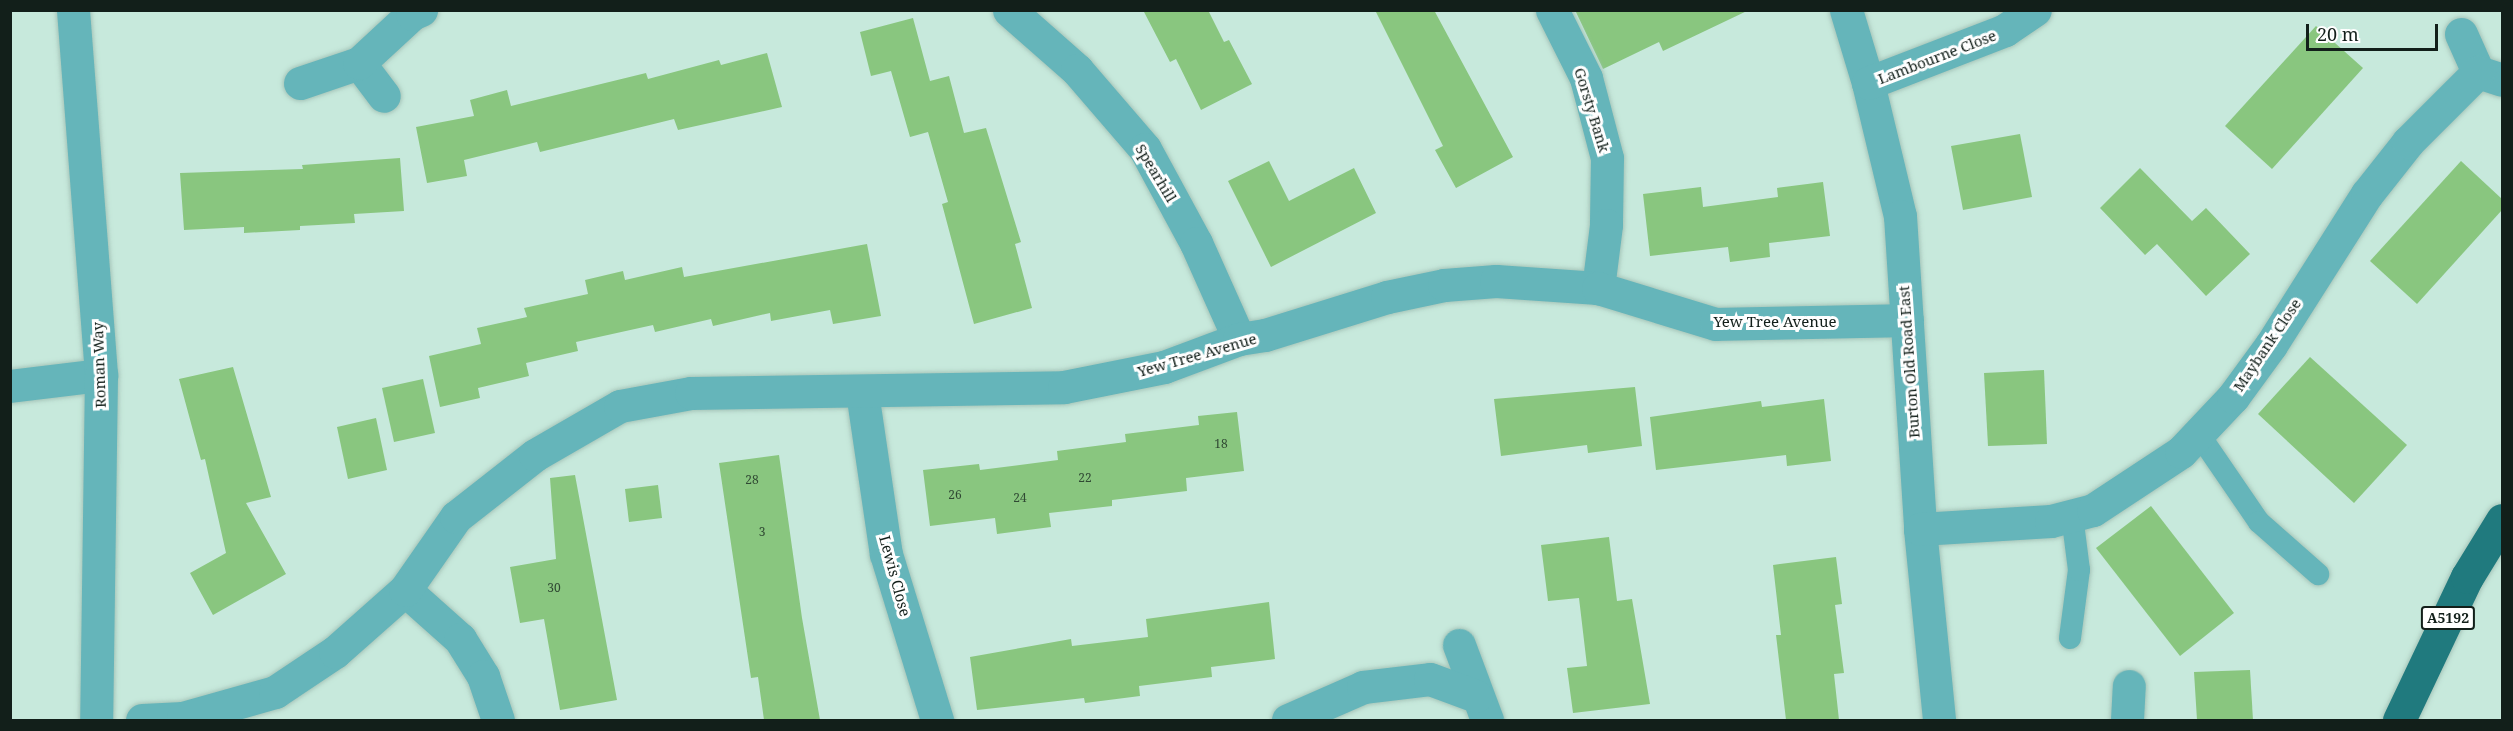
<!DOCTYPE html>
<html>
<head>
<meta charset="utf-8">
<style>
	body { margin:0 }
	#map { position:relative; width:2513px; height:731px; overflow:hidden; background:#c7e9dc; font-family:"Noto Serif",serif }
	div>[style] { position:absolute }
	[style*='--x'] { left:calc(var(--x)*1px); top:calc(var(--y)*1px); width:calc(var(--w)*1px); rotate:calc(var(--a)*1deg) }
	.building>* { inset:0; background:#89c67f }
	.roads { filter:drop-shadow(0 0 2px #a6c5b9) drop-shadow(0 0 2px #a6c5b9) }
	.service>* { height:22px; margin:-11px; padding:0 11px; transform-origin:11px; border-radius:11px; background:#65b5ba }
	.minor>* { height:33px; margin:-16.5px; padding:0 16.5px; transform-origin:16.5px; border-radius:16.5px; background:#65b5ba }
	.tertiary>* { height:33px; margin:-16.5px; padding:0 16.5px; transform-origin:16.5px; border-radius:16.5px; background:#65b5ba }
	.trunk>* { height:33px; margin:-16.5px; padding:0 16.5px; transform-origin:16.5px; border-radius:16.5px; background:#207a7e }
	span { translate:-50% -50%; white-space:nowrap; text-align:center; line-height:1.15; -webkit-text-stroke:6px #fff; paint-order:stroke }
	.number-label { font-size:12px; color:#304933 }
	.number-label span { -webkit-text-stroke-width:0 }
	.shield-label span { padding:2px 4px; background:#fff; border:2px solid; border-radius:4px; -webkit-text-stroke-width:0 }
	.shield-label { font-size:14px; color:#121f1a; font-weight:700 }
	.street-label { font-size:15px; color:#121f1a }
	.frame { position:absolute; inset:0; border:12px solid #121f1a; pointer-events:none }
	.scale { position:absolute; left:2306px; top:24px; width:132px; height:27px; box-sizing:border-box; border:3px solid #121f1a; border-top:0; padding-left:8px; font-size:18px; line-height:21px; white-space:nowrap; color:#121f1a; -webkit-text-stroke:4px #fff; paint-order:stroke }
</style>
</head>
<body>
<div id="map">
	<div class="building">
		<i style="clip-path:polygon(1143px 10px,1208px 10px,1224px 42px,1229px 40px,1252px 84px,1201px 110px,1176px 59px,1170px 62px)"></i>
		<i style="clip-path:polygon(1375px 10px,1434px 10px,1513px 157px,1456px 188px,1435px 150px,1443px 146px)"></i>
		<i style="clip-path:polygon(1575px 10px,1749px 10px,1663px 51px,1659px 42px,1603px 69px)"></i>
		<i style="clip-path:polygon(913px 18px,930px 81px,949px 76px,964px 133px,986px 128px,1021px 242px,1015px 244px,1032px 308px,974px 324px,942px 204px,948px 202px,928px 132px,910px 137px,891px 71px,871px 76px,860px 32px)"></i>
		<i style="clip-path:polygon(2316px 26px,2363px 68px,2272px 169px,2225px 126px)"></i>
		<i style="clip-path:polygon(767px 53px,782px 107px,678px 130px,674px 119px,540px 152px,537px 142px,464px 160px,467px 176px,427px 183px,416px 127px,474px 116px,470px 100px,507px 90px,511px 106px,646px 73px,648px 79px,719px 60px,721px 65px)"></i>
		<i style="clip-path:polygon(2020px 134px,2032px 197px,1963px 210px,1951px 146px)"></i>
		<i style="clip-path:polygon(400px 158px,404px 211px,354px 214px,355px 223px,300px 226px,300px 230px,244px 233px,244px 227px,184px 230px,180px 173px,303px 169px,302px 165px)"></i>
		<i style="clip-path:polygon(1269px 161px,1289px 201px,1354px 168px,1376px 213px,1271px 267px,1228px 181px)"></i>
		<i style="clip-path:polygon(2461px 161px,2502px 199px,2502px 210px,2417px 304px,2370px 261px)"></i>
		<i style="clip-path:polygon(2140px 168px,2192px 221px,2206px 208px,2250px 254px,2206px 296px,2157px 244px,2145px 255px,2100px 208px)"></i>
		<i style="clip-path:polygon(1823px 182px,1830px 236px,1769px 243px,1770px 257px,1730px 262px,1728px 247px,1650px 256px,1643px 194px,1701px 187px,1703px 207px,1778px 197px,1777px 188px)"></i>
		<i style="clip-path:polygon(867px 244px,881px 316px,833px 324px,830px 310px,771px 321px,770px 313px,713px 326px,711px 319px,655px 332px,653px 325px,576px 342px,578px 351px,526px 363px,529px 376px,478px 388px,480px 398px,440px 407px,429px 356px,481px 344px,477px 328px,527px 317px,524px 308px,588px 294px,585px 280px,623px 271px,625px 280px,682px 267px,684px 277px)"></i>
		<i style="clip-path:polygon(2310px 357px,2407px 445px,2354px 503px,2258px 414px)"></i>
		<i style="clip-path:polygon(233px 367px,271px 497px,246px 503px,286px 574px,213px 615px,190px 573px,226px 553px,205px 459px,201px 460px,179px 379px)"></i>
		<i style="clip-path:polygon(2044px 370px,2047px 444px,1988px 446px,1984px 373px)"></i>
		<i style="clip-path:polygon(423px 379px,435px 433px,394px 442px,382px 388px)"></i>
		<i style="clip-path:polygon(1635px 387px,1642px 446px,1588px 453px,1587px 445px,1501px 456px,1494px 399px)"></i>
		<i style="clip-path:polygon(1824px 399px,1831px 461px,1787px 466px,1786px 455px,1656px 470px,1650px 417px,1761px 401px,1762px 407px)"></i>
		<i style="clip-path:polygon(1237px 412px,1244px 471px,1186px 478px,1187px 491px,1112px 500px,1112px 506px,1049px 513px,1051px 527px,997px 534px,995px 518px,930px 526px,923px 470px,979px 464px,980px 470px,1058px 460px,1057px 451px,1126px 442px,1125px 434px,1199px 425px,1198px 416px)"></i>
		<i style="clip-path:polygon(376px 418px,387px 470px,348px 479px,337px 427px)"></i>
		<i style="clip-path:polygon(779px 455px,802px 618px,820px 720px,764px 720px,758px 677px,751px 678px,719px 463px)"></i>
		<i style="clip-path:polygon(575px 475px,617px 700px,560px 710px,544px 619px,520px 623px,510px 567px,556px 559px,550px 478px)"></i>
		<i style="clip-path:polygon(658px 485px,662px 518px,629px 522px,625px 489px)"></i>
		<i style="clip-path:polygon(2151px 506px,2234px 613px,2180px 656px,2096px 548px)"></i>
		<i style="clip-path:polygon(1609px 537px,1617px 601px,1632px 599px,1650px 704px,1573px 713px,1567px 668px,1587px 666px,1579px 598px,1548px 601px,1541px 545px)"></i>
		<i style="clip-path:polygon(1836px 557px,1842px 604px,1835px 605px,1844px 673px,1834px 674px,1839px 720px,1786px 720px,1776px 635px,1781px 635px,1773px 565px)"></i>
		<i style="clip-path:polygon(1269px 602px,1275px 659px,1211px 667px,1212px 677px,1139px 686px,1140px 696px,1085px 703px,1084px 698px,977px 710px,970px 657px,1071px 639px,1072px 646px,1148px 637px,1146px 619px)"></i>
		<i style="clip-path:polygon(2250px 670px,2253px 720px,2197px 720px,2194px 672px)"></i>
	</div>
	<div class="roads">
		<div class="service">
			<i style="--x:2198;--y:433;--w:108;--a:55.6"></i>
			<i style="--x:2259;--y:522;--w:79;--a:41.4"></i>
			<i style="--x:2070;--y:638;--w:69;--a:-82.5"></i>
			<i style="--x:2079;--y:570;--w:55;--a:-97.3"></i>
		</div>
		<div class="minor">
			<i style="--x:1009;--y:10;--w:91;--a:41.4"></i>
			<i style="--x:1077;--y:70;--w:104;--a:49.3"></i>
			<i style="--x:1145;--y:149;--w:107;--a:61.5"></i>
			<i style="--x:1196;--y:243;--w:105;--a:65.9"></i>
			<i style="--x:1552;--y:10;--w:76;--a:63.4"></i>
			<i style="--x:1586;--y:78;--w:83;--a:75.3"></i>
			<i style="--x:1607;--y:158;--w:67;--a:90.9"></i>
			<i style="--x:1606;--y:225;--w:64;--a:97.2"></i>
			<i style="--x:1846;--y:10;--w:76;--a:73.2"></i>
			<i style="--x:1868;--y:83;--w:137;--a:76.5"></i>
			<i style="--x:1900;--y:216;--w:314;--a:86.3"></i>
			<i style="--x:1920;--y:529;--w:192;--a:84.3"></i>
			<i style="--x:2461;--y:34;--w:42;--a:65.9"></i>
			<i style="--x:2478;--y:72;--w:25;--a:18"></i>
			<i style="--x:359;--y:63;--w:41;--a:52.9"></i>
			<i style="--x:300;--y:83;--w:62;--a:-18.7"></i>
			<i style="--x:359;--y:63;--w:72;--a:-42.8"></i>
			<i style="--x:412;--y:14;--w:10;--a:-24"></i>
			<i style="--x:1868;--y:83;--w:147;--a:-21.1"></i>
			<i style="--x:2005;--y:30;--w:36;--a:-34"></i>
			<i style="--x:10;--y:386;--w:92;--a:-6.9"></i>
			<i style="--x:862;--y:392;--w:164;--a:81.6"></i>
			<i style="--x:886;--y:554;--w:174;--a:72.9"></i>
			<i style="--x:1920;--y:529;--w:131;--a:-3.5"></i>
			<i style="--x:2051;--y:521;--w:43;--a:-14.7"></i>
			<i style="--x:2093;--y:510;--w:105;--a:-33.4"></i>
			<i style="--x:2181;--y:452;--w:76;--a:-46.6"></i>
			<i style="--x:2233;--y:397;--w:64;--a:-53.8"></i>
			<i style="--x:2271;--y:345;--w:179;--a:-57.6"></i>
			<i style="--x:2367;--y:194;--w:66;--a:-51.7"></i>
			<i style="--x:2408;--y:142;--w:99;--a:-45"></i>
			<i style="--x:405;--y:590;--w:74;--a:41.7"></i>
			<i style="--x:460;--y:639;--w:44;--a:58.1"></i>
			<i style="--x:483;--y:676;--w:46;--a:71.2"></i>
			<i style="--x:1459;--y:645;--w:80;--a:69.5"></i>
			<i style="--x:142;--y:720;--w:41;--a:-2.8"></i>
			<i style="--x:183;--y:718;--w:96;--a:-15.8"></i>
			<i style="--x:275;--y:692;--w:72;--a:-33.7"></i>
			<i style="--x:335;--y:652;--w:94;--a:-41.5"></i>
			<i style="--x:405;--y:590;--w:89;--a:-55.1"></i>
			<i style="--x:456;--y:517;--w:100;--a:-38.1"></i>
			<i style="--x:535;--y:455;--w:98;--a:-30"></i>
			<i style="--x:620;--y:406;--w:72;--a:-10.4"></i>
			<i style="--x:691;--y:393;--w:373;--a:-0.9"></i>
			<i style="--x:1064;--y:387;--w:102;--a:-11.3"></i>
			<i style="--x:1164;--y:367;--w:80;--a:-20.5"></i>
			<i style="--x:1239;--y:339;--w:26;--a:-9"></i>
			<i style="--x:1265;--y:335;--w:128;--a:-17.3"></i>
			<i style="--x:1387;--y:297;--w:58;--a:-11.9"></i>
			<i style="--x:1444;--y:285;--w:52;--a:-4.4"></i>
			<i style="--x:1496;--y:281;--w:102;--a:3.9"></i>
			<i style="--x:1598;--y:288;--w:123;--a:17"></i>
			<i style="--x:1716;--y:324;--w:191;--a:-1.2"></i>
			<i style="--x:1288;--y:720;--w:82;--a:-23.7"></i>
			<i style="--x:1363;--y:687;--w:67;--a:-6.8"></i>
			<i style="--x:1430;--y:679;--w:49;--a:20.3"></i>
			<i style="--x:2127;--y:720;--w:34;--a:-87"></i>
		</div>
		<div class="tertiary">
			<i style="--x:73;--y:10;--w:366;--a:85.6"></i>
			<i style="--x:101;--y:375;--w:345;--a:90.8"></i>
		</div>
		<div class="trunk">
			<i style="--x:2399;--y:720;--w:158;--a:-64.6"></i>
			<i style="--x:2467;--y:577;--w:67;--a:-58.4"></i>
		</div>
	</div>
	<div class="number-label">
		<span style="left:1221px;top:444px">18</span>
		<span style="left:1085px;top:478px">22</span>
		<span style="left:752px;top:480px">28</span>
		<span style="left:955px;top:495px">26</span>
		<span style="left:1020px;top:498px">24</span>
		<span style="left:762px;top:532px">3</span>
		<span style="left:554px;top:588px">30</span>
	</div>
	<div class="shield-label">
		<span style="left:2448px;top:618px">A5192</span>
	</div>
	<div class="street-label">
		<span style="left:1937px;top:57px;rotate:-21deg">Lambourne Close</span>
		<span style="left:1592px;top:110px;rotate:73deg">Gorsty Bank</span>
		<span style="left:1156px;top:173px;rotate:59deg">Spearhill</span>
		<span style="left:1775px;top:322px">Yew Tree Avenue</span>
		<span style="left:2267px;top:345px;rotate:-56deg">Maybank Close</span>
		<span style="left:1197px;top:355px;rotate:-16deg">Yew Tree Avenue</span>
		<span style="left:1909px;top:362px;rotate:-94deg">Burton Old Road East</span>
		<span style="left:99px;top:365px;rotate:-92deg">Roman Way</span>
		<span style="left:895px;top:576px;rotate:75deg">Lewis Close</span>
	</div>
	<div class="frame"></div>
	<div class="scale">20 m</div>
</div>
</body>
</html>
